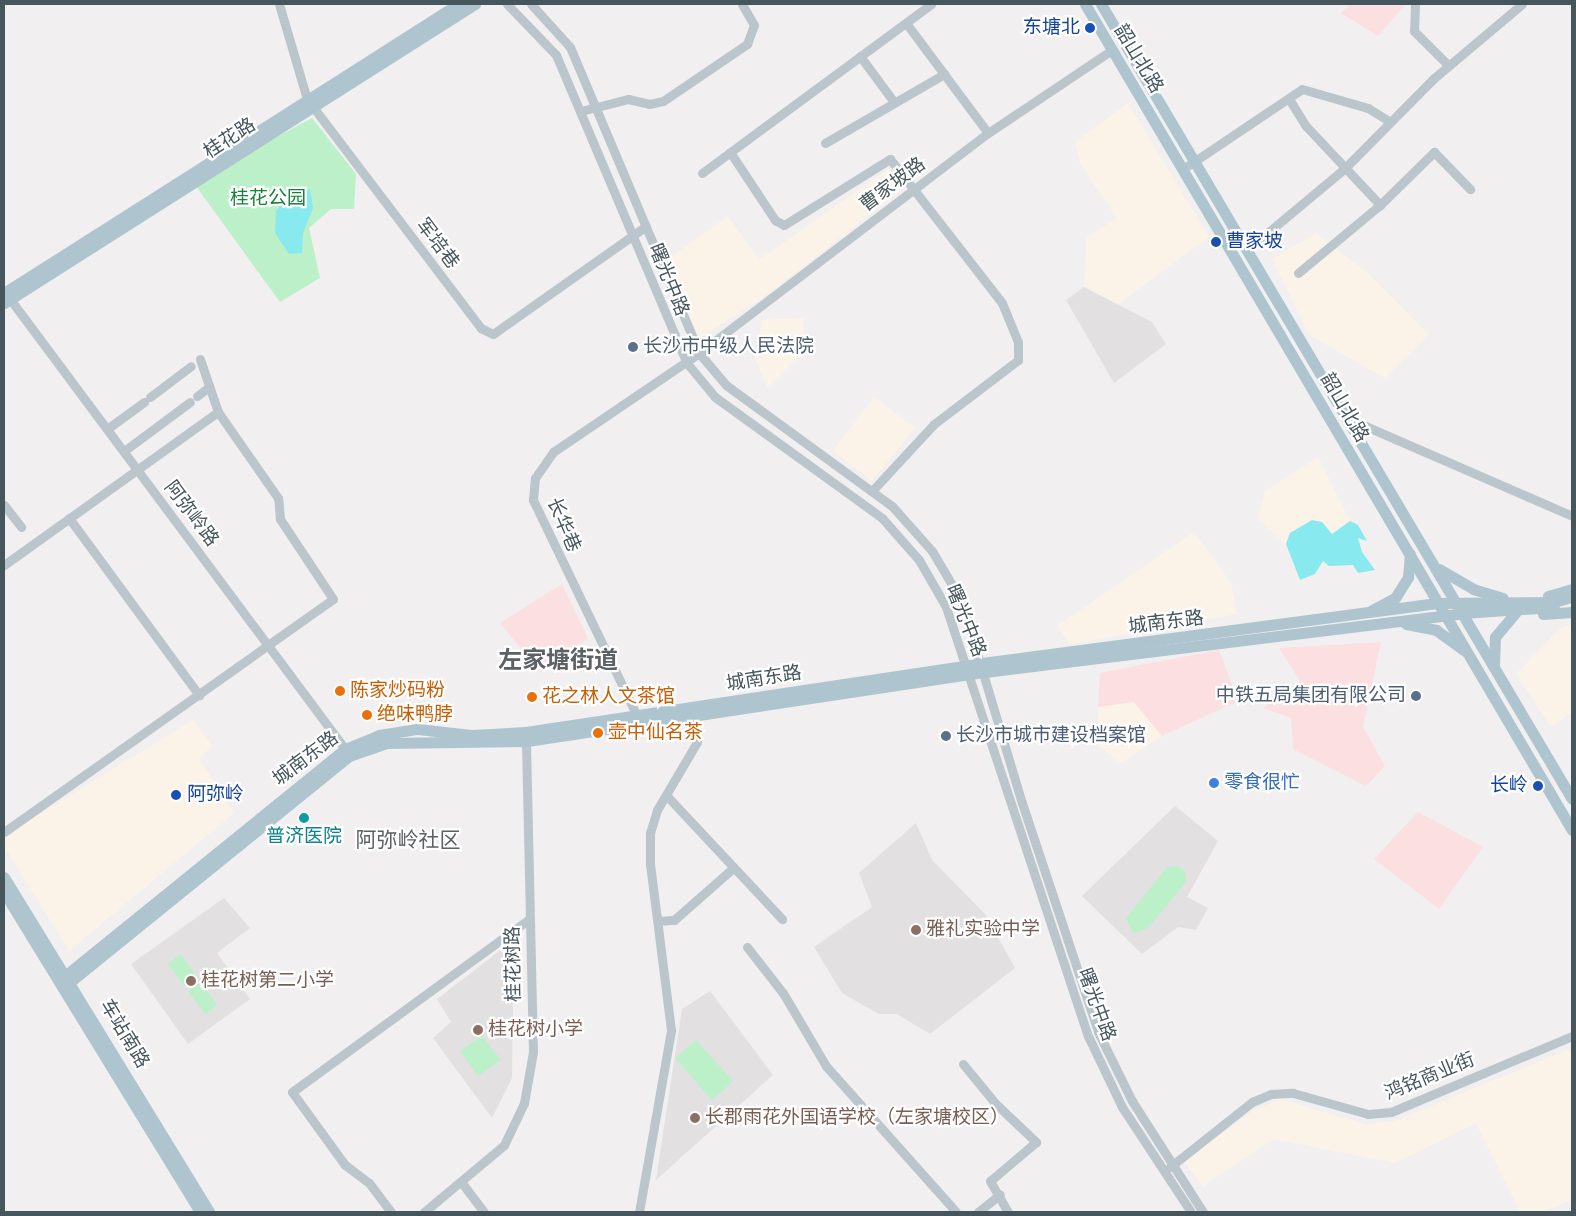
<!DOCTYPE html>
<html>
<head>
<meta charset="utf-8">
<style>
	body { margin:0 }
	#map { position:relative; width:1576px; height:1216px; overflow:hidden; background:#f1efef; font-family:Signika,"Noto Sans SC",sans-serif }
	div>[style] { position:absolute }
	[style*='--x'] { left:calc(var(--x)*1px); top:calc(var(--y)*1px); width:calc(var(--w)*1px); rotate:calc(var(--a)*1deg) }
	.commercial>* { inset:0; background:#fcf3e8 }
	.education>* { inset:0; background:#e2e0e1 }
	.medical>* { inset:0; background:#fcdfe1 }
	.green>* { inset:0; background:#bcf0c8 }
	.water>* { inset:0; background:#88e9ee }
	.minor>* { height:9px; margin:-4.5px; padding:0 4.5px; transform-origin:4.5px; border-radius:4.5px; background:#bac6cc }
	.major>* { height:11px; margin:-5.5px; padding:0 5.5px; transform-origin:5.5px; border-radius:5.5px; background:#aec4ce }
	.dots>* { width:14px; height:14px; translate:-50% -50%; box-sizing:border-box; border:2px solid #fff; border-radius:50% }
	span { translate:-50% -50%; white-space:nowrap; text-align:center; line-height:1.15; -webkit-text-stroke:4.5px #fff; paint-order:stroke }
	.transit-label { font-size:19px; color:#164399 }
	.right { translate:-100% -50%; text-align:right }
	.left { translate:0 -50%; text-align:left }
	.street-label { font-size:19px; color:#46565d }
	.park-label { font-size:19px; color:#158139 }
	.service-label { font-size:19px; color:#4e5e75 }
	.food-label { font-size:19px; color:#c56008 }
	.shop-label { font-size:19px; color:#366cbe }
	.culture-label { font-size:19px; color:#0d838f }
	.education-label { font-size:19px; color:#785e54 }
	.quarter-label { font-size:21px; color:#5b6164 }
	.district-label { font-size:24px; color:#5b6164; font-weight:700 }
	.frame { position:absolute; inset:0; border:5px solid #46565d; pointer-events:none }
</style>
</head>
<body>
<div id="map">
	<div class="commercial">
		<i style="clip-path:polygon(1128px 103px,1209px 237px,1117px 305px,1084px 287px,1087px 237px,1117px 218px,1080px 164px,1075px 142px)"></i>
		<i style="clip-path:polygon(888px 169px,908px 185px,765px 296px,699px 339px,668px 259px,728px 216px,759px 260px)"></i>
		<i style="clip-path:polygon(1316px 233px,1370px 275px,1429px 335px,1385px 378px,1309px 335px,1272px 259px)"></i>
		<i style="clip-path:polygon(803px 318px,806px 349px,767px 388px,755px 358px,762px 320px)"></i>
		<i style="clip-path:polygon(874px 397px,915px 428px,872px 481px,833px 451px)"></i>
		<i style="clip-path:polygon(1318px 457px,1350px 521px,1332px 534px,1322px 522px,1290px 533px,1286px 544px,1258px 519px,1265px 491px)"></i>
		<i style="clip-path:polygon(1194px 532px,1231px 583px,1237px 614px,1070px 644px,1057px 626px)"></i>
		<i style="clip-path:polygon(1572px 624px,1572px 712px,1551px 727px,1516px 674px,1559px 629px)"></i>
		<i style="clip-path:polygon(1134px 702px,1162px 736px,1121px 763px,1096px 744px,1098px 707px)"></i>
		<i style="clip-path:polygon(193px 720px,212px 746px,199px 758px,234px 813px,69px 951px,4px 846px,4px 836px)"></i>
		<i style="clip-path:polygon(1572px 1048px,1572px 1200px,1541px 1212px,1520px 1212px,1476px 1123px,1395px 1163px,1274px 1139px,1203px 1186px,1184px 1162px,1255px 1109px,1281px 1099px,1367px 1125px,1395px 1121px)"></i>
	</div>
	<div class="education">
		<i style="clip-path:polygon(1084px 287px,1152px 322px,1166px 344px,1114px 383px,1066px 300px)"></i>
		<i style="clip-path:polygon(1175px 806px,1218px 841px,1187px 897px,1208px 908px,1196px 930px,1178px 927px,1142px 954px,1082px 896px)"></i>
		<i style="clip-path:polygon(916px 823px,932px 860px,985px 914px,1015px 968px,930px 1034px,897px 1014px,879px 1014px,842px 993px,814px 947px,872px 907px,859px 873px)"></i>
		<i style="clip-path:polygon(224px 898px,250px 928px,217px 953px,250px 999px,188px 1044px,131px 964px)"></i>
		<i style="clip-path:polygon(506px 946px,513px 1009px,512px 1078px,492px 1118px,433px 1038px,451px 1022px,437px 999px)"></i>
		<i style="clip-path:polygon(710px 991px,773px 1075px,656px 1180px,682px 1009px)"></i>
	</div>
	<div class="medical">
		<i style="clip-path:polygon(1351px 4px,1406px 4px,1378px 36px,1341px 13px)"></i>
		<i style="clip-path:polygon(562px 584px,588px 638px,540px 672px,500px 623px)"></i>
		<i style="clip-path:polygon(1381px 642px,1363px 727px,1385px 766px,1366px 786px,1293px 749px,1291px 718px,1263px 708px,1301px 682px,1279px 648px)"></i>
		<i style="clip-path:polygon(1219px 650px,1238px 701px,1162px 736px,1134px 702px,1098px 707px,1100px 673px)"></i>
		<i style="clip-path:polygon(1418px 812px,1483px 847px,1439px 909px,1374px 859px)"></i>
	</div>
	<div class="green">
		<i style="clip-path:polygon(312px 118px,356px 174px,354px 209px,331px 209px,309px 228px,320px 278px,280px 302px,193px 182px)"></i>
		<i style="clip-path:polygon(1178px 866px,1185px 871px,1186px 882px,1147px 929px,1133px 933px,1126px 918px,1167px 867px)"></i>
		<i style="clip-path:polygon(181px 954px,197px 977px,184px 986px,168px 964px)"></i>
		<i style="clip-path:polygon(200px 982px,217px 1005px,205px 1014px,188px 991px)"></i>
		<i style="clip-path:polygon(482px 1036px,501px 1060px,478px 1076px,460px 1051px)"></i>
		<i style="clip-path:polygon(696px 1040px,733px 1081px,712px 1100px,675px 1058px)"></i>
	</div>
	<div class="water">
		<i style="clip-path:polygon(310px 189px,313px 208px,303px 233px,302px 253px,289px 254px,275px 233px,276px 211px,288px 196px)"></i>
		<i style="clip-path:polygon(1312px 520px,1322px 522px,1332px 534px,1350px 521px,1358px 525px,1367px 541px,1358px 538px,1362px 552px,1375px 570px,1358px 573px,1353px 565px,1329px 566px,1323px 561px,1315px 574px,1300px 580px,1286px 544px,1290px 533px)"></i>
	</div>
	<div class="minor">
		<i style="--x:279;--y:4;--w:99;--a:73.6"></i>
		<i style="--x:307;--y:99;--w:288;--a:52.8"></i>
		<i style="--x:481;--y:328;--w:13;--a:27"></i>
		<i style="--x:493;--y:334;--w:187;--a:-35.2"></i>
		<i style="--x:507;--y:4;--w:71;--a:46.1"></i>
		<i style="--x:556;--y:55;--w:333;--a:67"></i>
		<i style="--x:686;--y:362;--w:45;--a:50.4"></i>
		<i style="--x:715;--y:397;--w:206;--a:35.9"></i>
		<i style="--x:882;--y:518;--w:56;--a:48.6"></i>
		<i style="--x:919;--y:560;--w:54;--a:60.1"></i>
		<i style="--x:946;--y:607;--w:452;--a:71.7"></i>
		<i style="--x:1088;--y:1036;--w:79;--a:64.4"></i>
		<i style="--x:1122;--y:1107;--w:126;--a:56.7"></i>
		<i style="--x:531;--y:4;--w:58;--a:47.8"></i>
		<i style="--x:570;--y:47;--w:332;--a:67.1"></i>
		<i style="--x:699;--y:353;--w:42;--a:49.8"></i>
		<i style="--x:726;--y:385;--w:205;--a:36.1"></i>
		<i style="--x:892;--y:506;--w:60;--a:48.4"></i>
		<i style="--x:932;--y:551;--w:57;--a:59.4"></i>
		<i style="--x:961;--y:600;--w:212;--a:73.3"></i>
		<i style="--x:1022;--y:803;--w:241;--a:71.6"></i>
		<i style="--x:1098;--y:1032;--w:77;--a:63.8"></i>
		<i style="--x:1132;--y:1101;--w:132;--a:57.4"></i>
		<i style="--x:1415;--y:4;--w:27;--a:92"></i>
		<i style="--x:1414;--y:31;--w:49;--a:45"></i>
		<i style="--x:906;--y:23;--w:137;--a:53.3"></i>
		<i style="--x:860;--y:56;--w:57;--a:53.5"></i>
		<i style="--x:1289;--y:99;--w:31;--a:58"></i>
		<i style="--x:1305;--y:125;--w:110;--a:46.8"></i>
		<i style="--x:581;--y:111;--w:49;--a:-14.3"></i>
		<i style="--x:628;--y:99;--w:22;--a:13"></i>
		<i style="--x:649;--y:104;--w:14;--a:-12"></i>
		<i style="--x:663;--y:101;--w:102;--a:-34.2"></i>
		<i style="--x:747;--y:44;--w:20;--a:-70"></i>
		<i style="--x:754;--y:25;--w:24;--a:-120"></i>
		<i style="--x:825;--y:143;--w:138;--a:-30.1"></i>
		<i style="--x:730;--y:152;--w:82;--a:56.5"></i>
		<i style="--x:775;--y:220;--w:10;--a:29"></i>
		<i style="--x:784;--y:225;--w:125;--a:-31.9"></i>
		<i style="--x:890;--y:159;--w:182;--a:52.1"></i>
		<i style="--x:1002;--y:303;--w:42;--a:67.7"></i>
		<i style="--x:1018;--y:342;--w:18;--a:90"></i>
		<i style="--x:1018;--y:360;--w:106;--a:142.7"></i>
		<i style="--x:934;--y:424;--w:91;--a:132.8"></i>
		<i style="--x:1183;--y:169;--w:143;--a:-33.9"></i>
		<i style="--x:1302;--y:89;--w:69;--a:16.1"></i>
		<i style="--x:1368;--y:108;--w:26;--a:32"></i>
		<i style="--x:702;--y:173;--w:285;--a:-36.4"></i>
		<i style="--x:1247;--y:250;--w:126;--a:-39.9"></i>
		<i style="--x:1344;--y:169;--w:127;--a:-45.3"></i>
		<i style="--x:1433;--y:79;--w:116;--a:-40.1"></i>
		<i style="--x:1298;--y:273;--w:107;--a:-39.7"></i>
		<i style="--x:1380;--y:205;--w:76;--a:-44.5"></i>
		<i style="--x:1434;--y:152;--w:52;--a:45.8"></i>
		<i style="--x:10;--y:299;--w:561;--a:53.33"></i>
		<i style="--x:197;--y:396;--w:15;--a:-37"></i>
		<i style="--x:150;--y:397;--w:51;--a:-37.1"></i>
		<i style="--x:1347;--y:418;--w:245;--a:23.5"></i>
		<i style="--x:107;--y:429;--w:46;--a:-36.1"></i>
		<i style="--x:124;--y:451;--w:82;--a:-36.6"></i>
		<i style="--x:4;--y:505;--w:28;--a:52"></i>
		<i style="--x:69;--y:518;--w:220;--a:53.7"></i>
		<i style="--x:4;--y:565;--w:263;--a:-35.6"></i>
		<i style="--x:637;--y:716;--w:240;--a:-115.7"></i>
		<i style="--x:533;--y:500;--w:22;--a:-85"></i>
		<i style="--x:535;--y:478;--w:32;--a:-55"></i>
		<i style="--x:553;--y:452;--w:176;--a:-34.1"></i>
		<i style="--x:699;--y:353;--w:363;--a:-37.3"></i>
		<i style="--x:988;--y:133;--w:149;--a:-33.8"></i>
		<i style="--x:666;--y:795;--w:170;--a:46.9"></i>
		<i style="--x:4;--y:832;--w:403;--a:-35.3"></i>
		<i style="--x:333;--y:599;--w:96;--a:-123.5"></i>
		<i style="--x:280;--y:519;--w:21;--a:-95"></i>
		<i style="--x:278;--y:498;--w:105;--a:-124.9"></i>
		<i style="--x:218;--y:412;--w:56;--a:-108.8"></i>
		<i style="--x:658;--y:921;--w:16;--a:-4"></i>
		<i style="--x:674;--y:920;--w:77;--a:-41.3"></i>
		<i style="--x:747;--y:947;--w:58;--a:52"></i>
		<i style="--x:783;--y:993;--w:85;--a:59.5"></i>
		<i style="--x:826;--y:1066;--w:195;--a:48.3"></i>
		<i style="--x:963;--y:1064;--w:50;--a:50.6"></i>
		<i style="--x:995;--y:1103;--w:57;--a:43.6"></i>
		<i style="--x:1036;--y:1142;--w:60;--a:139.7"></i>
		<i style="--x:990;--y:1181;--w:36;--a:60"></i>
		<i style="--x:1170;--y:1167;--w:105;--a:-38.4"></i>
		<i style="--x:1252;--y:1102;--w:21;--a:-23"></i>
		<i style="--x:1271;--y:1094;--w:22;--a:-3"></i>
		<i style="--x:1293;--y:1093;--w:78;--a:15.6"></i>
		<i style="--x:1368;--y:1114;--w:23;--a:-5"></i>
		<i style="--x:1391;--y:1112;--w:196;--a:-22.8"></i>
		<i style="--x:462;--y:1183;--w:36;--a:53"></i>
		<i style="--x:391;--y:1212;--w:36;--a:-127"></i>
		<i style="--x:369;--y:1183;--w:30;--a:-143"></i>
		<i style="--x:345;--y:1165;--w:90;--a:-126"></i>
		<i style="--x:292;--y:1092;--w:293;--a:-36.1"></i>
		<i style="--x:424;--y:1212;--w:104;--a:-39.9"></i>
		<i style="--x:504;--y:1145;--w:47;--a:-64.5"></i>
		<i style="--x:524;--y:1103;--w:52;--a:-80"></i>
		<i style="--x:533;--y:1052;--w:317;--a:-91.3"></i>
		<i style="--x:639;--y:1212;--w:185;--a:-80"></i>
		<i style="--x:671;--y:1030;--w:167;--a:-97.2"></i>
		<i style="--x:650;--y:864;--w:31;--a:-90"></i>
		<i style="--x:650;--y:833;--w:24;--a:-73"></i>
		<i style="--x:657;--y:810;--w:79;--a:-59.5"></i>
		<i style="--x:697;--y:742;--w:26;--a:-99"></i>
		<i style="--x:978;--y:1212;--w:28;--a:-39"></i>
	</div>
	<div class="major">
		<i style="--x:1085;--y:4;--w:959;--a:59.48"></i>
		<i style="--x:1101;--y:4;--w:924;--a:59.36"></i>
		<i style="--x:4;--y:293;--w:538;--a:-32.48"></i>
		<i style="--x:4;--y:303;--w:558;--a:-32.41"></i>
		<i style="--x:1439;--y:569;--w:39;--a:30"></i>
		<i style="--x:1473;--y:589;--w:31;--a:17"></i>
		<i style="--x:1548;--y:596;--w:25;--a:-16"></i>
		<i style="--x:1372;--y:610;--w:26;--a:-28"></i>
		<i style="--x:1395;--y:598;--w:25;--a:-58"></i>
		<i style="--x:1408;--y:577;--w:23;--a:-85"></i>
		<i style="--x:1543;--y:614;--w:29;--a:-4"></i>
		<i style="--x:1406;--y:624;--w:31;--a:11"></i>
		<i style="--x:1436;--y:630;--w:36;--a:36"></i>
		<i style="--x:1494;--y:665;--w:28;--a:-88"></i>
		<i style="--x:1495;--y:637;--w:35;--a:-50"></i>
		<i style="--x:4;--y:877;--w:393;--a:58.5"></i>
		<i style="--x:4;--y:892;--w:375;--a:58.5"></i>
		<i style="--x:61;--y:979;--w:365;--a:-39"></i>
		<i style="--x:345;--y:749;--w:37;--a:-22"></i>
		<i style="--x:379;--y:735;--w:39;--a:-9"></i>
		<i style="--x:418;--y:729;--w:53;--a:6.5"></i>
		<i style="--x:471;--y:735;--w:55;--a:-3.1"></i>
		<i style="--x:526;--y:732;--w:461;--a:-8.6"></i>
		<i style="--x:982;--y:663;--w:461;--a:-7.5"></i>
		<i style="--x:1439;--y:603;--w:115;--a:-0.5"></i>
		<i style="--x:1554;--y:602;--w:19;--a:-16"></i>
		<i style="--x:65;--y:986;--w:365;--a:-39"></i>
		<i style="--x:349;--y:756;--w:39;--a:-19"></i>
		<i style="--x:386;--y:743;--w:141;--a:-0.8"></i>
		<i style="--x:527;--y:741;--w:463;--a:-8.6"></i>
		<i style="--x:985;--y:672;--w:482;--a:-7"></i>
		<i style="--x:1463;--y:613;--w:91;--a:-3.8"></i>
	</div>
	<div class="dots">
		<i style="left:1090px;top:28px;background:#1a4fb4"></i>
		<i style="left:1216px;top:242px;background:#1a4fb4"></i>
		<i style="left:633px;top:347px;background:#5c6f8a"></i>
		<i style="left:340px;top:691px;background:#e8710a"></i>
		<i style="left:1416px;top:696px;background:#5c6f8a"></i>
		<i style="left:532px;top:697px;background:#e8710a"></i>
		<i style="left:367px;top:715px;background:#e8710a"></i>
		<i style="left:598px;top:733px;background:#e8710a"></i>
		<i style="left:946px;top:736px;background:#5c6f8a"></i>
		<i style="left:1214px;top:783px;background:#3f7fe0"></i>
		<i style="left:1538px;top:786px;background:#1a4fb4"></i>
		<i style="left:176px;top:795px;background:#1a4fb4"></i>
		<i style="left:304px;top:818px;background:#0f9aa8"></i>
		<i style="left:916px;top:930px;background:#8d6e63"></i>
		<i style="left:191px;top:981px;background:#8d6e63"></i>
		<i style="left:478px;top:1030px;background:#8d6e63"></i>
		<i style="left:695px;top:1118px;background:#8d6e63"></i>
	</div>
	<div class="transit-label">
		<span class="right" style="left:1080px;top:28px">东塘北</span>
		<span class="left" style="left:1226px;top:242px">曹家坡</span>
		<span class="right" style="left:1528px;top:786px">长岭</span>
		<span class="left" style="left:187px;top:795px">阿弥岭</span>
	</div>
	<div class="street-label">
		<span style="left:1138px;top:59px;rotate:59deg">韶山北路</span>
		<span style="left:230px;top:139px;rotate:-33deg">桂花路</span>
		<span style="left:893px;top:185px;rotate:-37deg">曹家坡路</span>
		<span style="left:437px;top:244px;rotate:53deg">军培巷</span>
		<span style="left:668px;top:280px;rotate:68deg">曙光中路</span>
		<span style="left:1344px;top:408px;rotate:60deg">韶山北路</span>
		<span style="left:191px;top:514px;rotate:53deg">阿弥岭路</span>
		<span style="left:563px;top:525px;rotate:67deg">长华巷</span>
		<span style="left:965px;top:621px;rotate:68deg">曙光中路</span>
		<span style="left:1166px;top:623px;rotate:-7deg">城南东路</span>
		<span style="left:764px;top:679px;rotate:-9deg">城南东路</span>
		<span style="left:306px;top:759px;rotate:-37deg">城南东路</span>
		<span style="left:514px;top:964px;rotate:-91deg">桂花树路</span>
		<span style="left:1096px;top:1005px;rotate:70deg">曙光中路</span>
		<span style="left:124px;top:1034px;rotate:59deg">车站南路</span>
		<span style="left:1430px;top:1077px;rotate:-22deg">鸿铭商业街</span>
	</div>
	<div class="park-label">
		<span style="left:268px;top:199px">桂花公园</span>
	</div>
	<div class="service-label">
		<span class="left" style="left:643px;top:347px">长沙市中级人民法院</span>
		<span class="right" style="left:1406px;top:696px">中铁五局集团有限公司</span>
		<span class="left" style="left:956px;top:736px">长沙市城市建设档案馆</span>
	</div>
	<div class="food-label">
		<span class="left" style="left:350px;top:691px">陈家炒码粉</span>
		<span class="left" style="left:542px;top:697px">花之林人文茶馆</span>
		<span class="left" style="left:377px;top:715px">绝味鸭脖</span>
		<span class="left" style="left:608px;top:733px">壶中仙名茶</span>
	</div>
	<div class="shop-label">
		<span class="left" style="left:1224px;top:783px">零食很忙</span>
	</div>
	<div class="culture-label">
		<span style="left:304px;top:837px">普济医院</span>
	</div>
	<div class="education-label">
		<span class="left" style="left:926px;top:930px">雅礼实验中学</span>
		<span class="left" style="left:201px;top:981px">桂花树第二小学</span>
		<span class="left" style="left:488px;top:1030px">桂花树小学</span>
		<span class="left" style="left:705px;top:1118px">长郡雨花外国语学校（左家塘校区）</span>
	</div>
	<div class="quarter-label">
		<span style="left:408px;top:840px">阿弥岭社区</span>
	</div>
	<div class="district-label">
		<span style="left:558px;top:661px">左家塘街道</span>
	</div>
	<div class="frame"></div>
</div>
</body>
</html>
